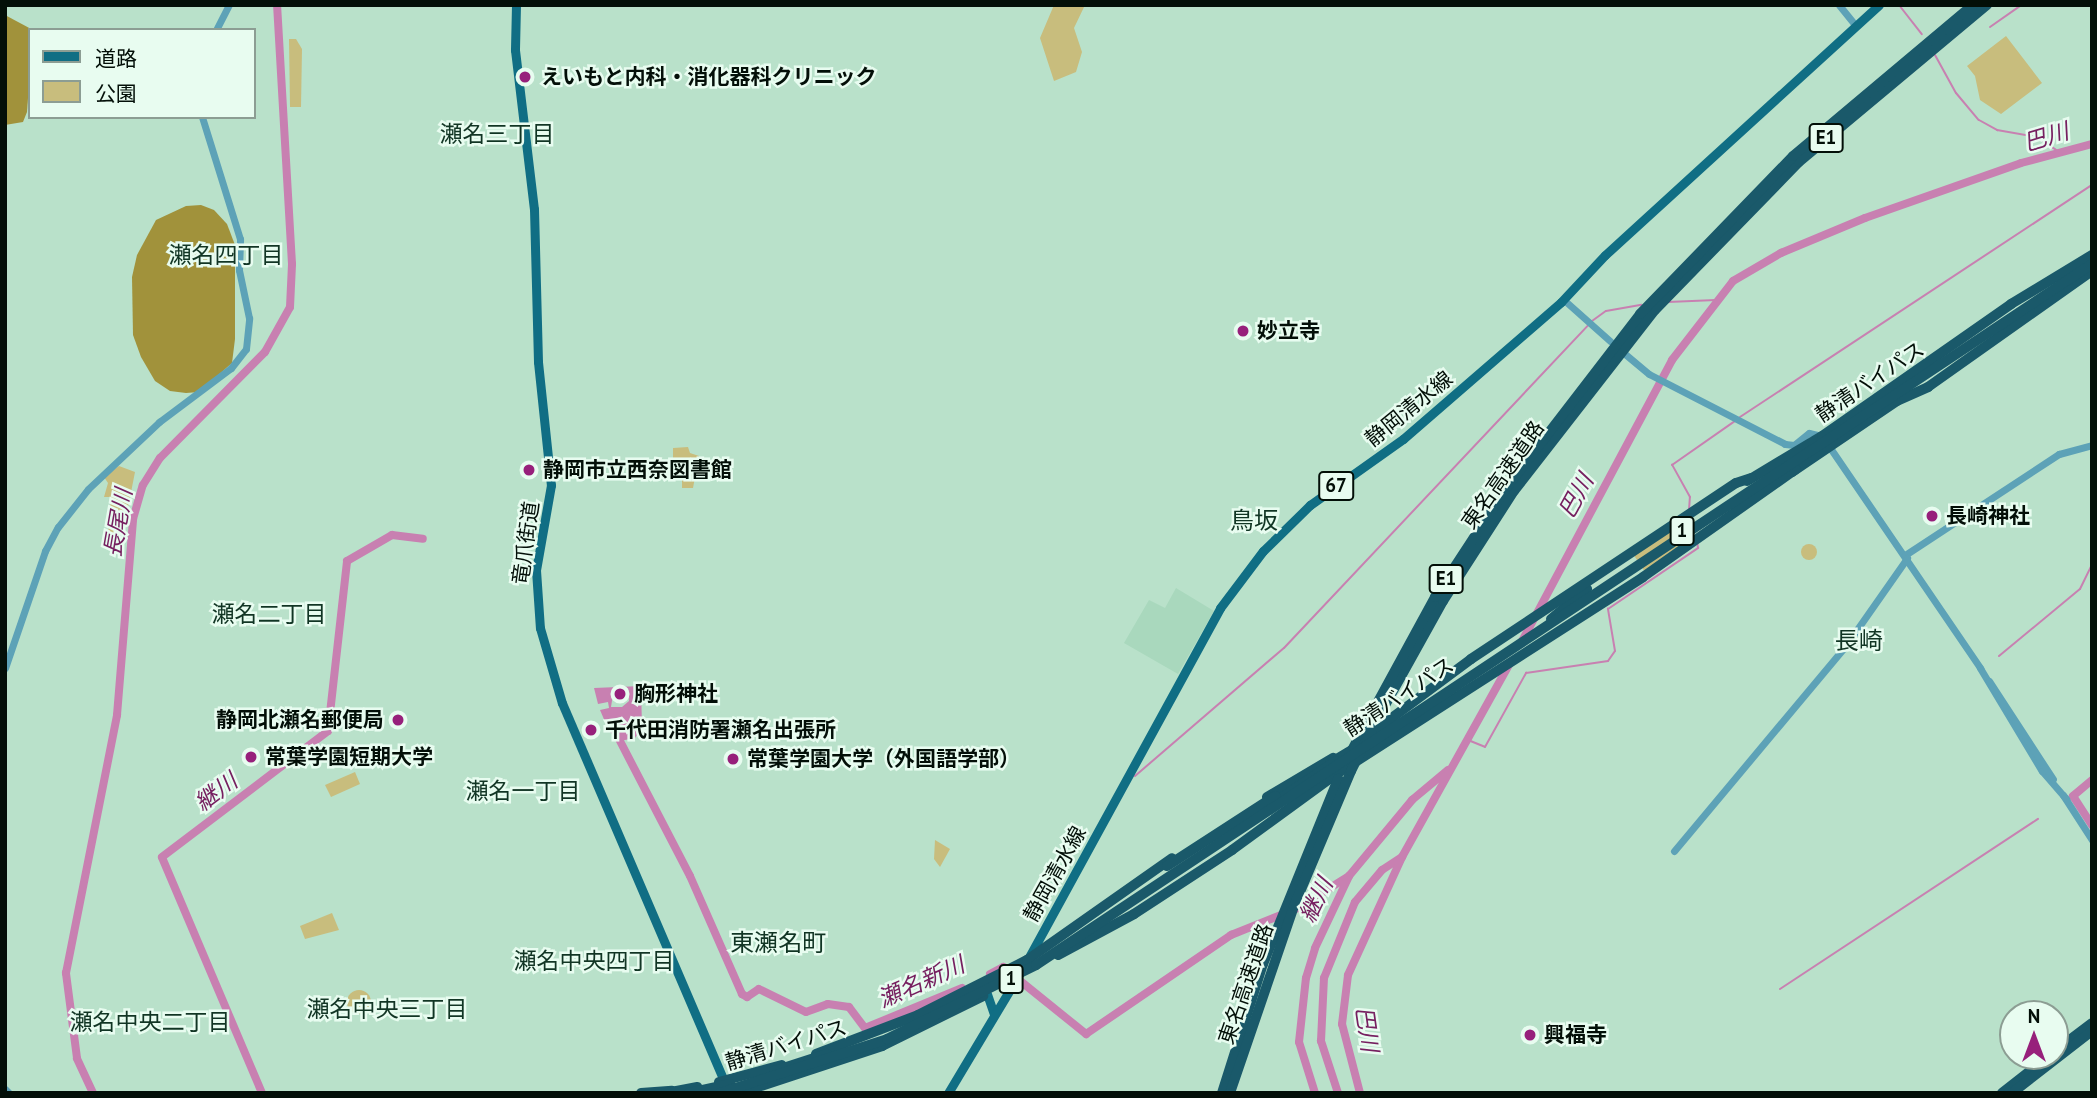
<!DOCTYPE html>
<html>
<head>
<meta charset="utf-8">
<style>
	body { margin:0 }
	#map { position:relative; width:2097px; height:1098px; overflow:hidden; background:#b9e1ca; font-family:"PT Sans","Noto Sans JP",sans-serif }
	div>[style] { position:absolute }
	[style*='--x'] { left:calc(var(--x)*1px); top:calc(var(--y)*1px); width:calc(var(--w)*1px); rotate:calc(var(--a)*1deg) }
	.built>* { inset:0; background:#a9d8bd }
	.green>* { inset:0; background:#c8bd7d }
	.round { border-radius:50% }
	.forest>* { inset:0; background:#a1923b }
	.water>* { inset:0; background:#c880b1 }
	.stream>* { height:2px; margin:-1px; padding:0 1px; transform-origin:1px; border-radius:1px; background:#c880b1 }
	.river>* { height:8px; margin:-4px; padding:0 4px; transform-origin:4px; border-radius:4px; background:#c880b1 }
	.minor>* { height:7px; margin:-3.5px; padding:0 3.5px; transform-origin:3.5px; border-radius:3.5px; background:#5da2b7 }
	.major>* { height:9px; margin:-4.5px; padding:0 4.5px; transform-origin:4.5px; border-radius:4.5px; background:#106e84 }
	.highway>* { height:10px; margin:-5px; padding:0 5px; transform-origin:5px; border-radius:5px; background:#1a596a }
	.highway-bridge>* { height:10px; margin:-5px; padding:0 5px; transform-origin:5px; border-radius:5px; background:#1a596a }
	.dots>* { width:19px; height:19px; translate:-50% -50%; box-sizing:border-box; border:4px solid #e8fcf0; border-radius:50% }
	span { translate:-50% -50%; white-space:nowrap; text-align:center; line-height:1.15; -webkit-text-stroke:5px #e8fcf0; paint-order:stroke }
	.shield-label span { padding:2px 5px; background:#e8fcf0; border:2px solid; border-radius:5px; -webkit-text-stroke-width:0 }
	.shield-label { font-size:19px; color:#030f08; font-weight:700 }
	.poi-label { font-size:21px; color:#030f08; font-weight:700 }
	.left { translate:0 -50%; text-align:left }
	.right { translate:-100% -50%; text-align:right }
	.street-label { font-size:21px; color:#030f08 }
	.neighbourhood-label { font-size:23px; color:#113524 }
	.water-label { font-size:23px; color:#762060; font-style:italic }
	.quarter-label { font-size:24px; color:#113524 }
	.frame { position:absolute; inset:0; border:7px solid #030f08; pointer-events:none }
	.legend { position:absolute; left:28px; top:28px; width:228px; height:91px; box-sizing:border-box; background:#e8fcf0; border:2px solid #8c9d93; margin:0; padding:9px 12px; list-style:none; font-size:21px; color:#030f08 }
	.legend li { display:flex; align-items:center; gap:14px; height:35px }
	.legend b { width:35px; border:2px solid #8c9d93 }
	.north { position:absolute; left:1999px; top:1000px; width:70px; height:70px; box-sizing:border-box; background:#e8fcf0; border:2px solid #8c9d93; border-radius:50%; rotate:0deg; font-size:19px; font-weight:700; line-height:28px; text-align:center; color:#030f08 }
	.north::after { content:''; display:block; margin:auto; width:24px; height:32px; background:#97207b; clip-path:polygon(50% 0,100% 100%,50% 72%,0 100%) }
</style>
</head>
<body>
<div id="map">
	<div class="built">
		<i style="clip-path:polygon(1176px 588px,1214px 611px,1178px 674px,1124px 643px,1149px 600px,1165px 608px)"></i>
	</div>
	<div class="green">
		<i style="clip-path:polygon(1054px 5px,1085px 5px,1074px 28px,1082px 52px,1076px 72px,1054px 81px,1040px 38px)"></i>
		<i style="clip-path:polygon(2006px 36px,2042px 83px,2001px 114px,1980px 100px,1975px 76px,1967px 66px)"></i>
		<i style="clip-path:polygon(289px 39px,296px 39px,302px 49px,301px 107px,290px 107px)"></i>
		<i style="clip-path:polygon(688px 447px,690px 453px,699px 456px,693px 488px,682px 488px,682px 469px,673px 466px,673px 448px)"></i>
		<i style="clip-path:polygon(119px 466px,135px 472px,123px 533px,108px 534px,111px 497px,104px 497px,108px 483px,104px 477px)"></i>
		<i style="clip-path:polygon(1688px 517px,1693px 541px,1645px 572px,1633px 554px)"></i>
		<i class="round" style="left:1801px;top:544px;width:16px;height:16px"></i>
		<i style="clip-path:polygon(355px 772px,360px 784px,331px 797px,325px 785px)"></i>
		<i style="clip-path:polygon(935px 840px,950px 849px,940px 867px,934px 859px)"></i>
		<i style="clip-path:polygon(332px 913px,339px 930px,305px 939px,300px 926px)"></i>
		<i class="round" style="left:347px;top:990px;width:24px;height:24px"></i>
	</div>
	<div class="forest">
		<i style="clip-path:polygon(5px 15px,33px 30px,27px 112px,23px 122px,5px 125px)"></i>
		<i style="clip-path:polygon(201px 205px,214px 210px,227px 224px,235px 245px,235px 339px,232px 363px,199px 392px,186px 393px,170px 391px,155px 381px,141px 357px,133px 335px,132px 277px,137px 255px,156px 220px,186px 206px)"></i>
	</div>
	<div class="water">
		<i style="clip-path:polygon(evenodd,641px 686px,642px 727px,635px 738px,620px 741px,609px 731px,600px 710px,609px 708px,608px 702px,598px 704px,594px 688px,641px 686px,614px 688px,628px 688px,629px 701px,622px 707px,611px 707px,614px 688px)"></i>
	</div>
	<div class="stream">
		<i style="--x:1899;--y:5;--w:37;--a:52"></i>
		<i style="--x:1990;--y:27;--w:39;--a:-35"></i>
		<i style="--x:1935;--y:55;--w:43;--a:61.1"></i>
		<i style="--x:1956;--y:93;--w:35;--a:50"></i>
		<i style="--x:1979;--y:120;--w:21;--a:29"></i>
		<i style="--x:1997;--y:130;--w:41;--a:9.9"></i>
		<i style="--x:2037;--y:137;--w:27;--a:34"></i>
		<i style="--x:1668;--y:302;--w:48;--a:-2.4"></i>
		<i style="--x:1592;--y:321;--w:17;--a:-36"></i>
		<i style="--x:1606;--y:311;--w:36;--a:-10"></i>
		<i style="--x:1740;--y:417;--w:422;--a:-33.4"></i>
		<i style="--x:1689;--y:510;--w:13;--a:-86"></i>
		<i style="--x:1690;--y:497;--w:37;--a:-119"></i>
		<i style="--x:1672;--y:465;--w:77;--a:-34.9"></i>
		<i style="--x:1999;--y:656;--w:105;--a:-39.6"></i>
		<i style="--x:2080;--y:589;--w:28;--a:-64"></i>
		<i style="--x:1468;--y:740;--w:18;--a:22"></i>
		<i style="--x:1485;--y:747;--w:85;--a:-61"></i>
		<i style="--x:1526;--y:673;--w:83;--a:-8.3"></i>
		<i style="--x:1608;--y:661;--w:12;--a:-55"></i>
		<i style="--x:1615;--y:651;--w:43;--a:-99.5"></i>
		<i style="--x:1608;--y:609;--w:109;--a:-34.1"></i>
		<i style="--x:1698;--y:548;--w:6;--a:-99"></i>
		<i style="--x:1135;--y:776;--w:196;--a:-40.7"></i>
		<i style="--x:1284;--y:648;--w:444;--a:-46.7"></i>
		<i style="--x:1780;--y:989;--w:309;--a:-33.4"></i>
	</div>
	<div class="river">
		<i style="--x:1521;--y:643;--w:321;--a:-61.9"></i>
		<i style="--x:1672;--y:360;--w:100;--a:-52.3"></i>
		<i style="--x:1733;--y:281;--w:56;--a:-30.3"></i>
		<i style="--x:1781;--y:253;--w:91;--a:-22.6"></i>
		<i style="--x:1865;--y:218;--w:165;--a:-19.4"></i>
		<i style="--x:2021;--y:163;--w:73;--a:-15"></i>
		<i style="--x:620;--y:741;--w:152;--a:62.6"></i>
		<i style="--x:690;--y:876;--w:129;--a:66.2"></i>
		<i style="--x:742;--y:994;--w:6;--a:31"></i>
		<i style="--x:747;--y:997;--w:14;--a:-34"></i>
		<i style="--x:759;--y:989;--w:52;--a:26.1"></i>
		<i style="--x:806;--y:1012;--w:23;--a:-20"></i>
		<i style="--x:828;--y:1004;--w:21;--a:8"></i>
		<i style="--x:849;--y:1007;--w:26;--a:53"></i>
		<i style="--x:865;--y:1028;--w:105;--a:-22.4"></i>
		<i style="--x:2092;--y:780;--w:25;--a:140"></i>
		<i style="--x:2073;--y:796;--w:35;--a:57"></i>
		<i style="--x:990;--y:974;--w:15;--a:-28"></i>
		<i style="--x:1003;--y:967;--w:107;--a:38.9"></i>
		<i style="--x:1086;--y:1034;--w:176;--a:-34.3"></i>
		<i style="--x:1231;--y:935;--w:72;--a:-21.9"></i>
		<i style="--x:1298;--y:908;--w:60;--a:-32.1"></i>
		<i style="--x:93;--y:1093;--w:38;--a:-115"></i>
		<i style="--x:77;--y:1058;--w:86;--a:-97.4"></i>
		<i style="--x:66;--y:973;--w:263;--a:-78.8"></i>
		<i style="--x:117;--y:715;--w:197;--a:-85.3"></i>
		<i style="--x:133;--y:519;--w:35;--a:-74"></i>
		<i style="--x:143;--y:485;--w:32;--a:-58"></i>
		<i style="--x:160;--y:458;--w:149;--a:-45.3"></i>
		<i style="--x:265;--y:352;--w:51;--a:-60.9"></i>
		<i style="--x:290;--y:307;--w:43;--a:-87.3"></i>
		<i style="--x:292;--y:264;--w:259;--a:-93.3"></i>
		<i style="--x:262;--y:1093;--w:256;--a:-113"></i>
		<i style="--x:162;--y:857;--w:208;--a:-37.2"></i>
		<i style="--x:328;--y:731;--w:171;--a:-83.6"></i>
		<i style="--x:347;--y:561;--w:52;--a:-30"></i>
		<i style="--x:392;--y:535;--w:31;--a:7"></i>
		<i style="--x:1315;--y:1093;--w:53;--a:-107.4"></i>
		<i style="--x:1299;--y:1042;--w:64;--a:-83.8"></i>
		<i style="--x:1306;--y:978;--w:31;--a:-73"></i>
		<i style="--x:1315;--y:948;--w:80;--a:-64.7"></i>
		<i style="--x:1349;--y:876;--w:99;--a:-50.3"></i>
		<i style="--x:1412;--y:800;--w:47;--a:-39.8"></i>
		<i style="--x:1338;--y:1093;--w:55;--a:-108.1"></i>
		<i style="--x:1321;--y:1041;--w:63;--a:-87.3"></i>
		<i style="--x:1324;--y:978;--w:82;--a:-67.8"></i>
		<i style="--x:1355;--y:902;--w:42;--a:-49.8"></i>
		<i style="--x:1382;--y:870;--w:24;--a:-33"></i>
		<i style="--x:1360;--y:1093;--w:71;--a:-104.6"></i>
		<i style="--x:1342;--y:1024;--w:49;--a:-83"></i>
		<i style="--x:1348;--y:975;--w:130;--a:-65.4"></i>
		<i style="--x:1402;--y:857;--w:222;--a:-60.9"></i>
	</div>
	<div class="minor">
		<i style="--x:1839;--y:5;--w:27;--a:51"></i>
		<i style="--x:216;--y:30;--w:28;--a:-63"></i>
		<i style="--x:1564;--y:300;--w:62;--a:41.7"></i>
		<i style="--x:1625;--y:354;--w:31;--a:40"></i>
		<i style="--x:1649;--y:374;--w:153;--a:27.2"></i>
		<i style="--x:1785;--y:444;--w:9;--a:6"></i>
		<i style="--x:1794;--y:445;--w:19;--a:-39"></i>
		<i style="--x:1809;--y:433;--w:13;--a:13"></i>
		<i style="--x:1822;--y:436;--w:281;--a:55.7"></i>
		<i style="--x:1980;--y:668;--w:120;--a:59"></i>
		<i style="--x:2042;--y:771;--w:37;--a:49"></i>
		<i style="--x:1905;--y:555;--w:184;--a:-33.3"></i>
		<i style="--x:2059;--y:454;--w:34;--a:-15"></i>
		<i style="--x:5;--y:668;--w:124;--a:-71.1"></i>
		<i style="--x:45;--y:551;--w:27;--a:-62"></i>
		<i style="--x:58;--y:527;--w:48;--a:-51.7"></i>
		<i style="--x:88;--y:489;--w:98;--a:-43.3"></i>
		<i style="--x:159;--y:422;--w:90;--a:-36.9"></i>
		<i style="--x:231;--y:368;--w:24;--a:-52"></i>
		<i style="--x:246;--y:349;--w:31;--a:-84"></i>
		<i style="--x:249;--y:318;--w:49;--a:-101.8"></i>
		<i style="--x:239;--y:270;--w:31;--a:-88"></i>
		<i style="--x:240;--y:239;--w:128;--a:-107.3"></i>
		<i style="--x:1989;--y:681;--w:117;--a:56.9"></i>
		<i style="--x:2063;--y:795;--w:54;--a:57.2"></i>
		<i style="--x:1674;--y:851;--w:265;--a:-50.1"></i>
		<i style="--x:1844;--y:648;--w:110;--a:-55"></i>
		<i style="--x:5;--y:1089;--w:6;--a:45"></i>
	</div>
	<div class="major">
		<i style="--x:516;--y:5;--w:45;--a:91.3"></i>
		<i style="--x:515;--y:50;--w:160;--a:83.2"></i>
		<i style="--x:534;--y:209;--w:153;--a:88.5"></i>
		<i style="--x:538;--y:362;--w:124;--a:84"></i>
		<i style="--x:551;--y:485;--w:86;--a:100"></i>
		<i style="--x:536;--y:570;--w:58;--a:86.1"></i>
		<i style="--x:540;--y:628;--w:78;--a:73.7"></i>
		<i style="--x:562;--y:703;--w:417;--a:66.8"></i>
		<i style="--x:1028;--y:959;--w:400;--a:-61.3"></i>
		<i style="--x:1220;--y:608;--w:71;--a:-53"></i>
		<i style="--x:1263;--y:551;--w:66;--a:-44.4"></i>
		<i style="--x:1310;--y:505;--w:114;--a:-35.4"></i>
		<i style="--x:1403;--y:439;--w:209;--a:-40.9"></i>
		<i style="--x:1561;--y:302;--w:64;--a:-46.9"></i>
		<i style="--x:1605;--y:255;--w:371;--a:-42.4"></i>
		<i style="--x:987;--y:994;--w:21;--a:71"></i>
		<i style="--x:948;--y:1093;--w:142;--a:-59.1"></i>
	</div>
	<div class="highway">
		<i style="--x:1792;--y:472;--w:127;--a:-34.1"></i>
		<i style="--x:1897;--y:401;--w:34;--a:-24"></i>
		<i style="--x:1928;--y:387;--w:201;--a:-35.3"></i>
		<i style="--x:1747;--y:481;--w:87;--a:-31"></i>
		<i style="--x:1822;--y:436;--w:231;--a:-34.9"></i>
		<i style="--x:2011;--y:304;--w:95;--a:-31.2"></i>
		<i style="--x:1551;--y:619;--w:47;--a:-39.8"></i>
		<i style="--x:1374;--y:725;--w:142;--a:-60.9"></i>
		<i style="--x:1443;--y:601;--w:131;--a:-57.2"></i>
		<i style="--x:1514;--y:491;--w:229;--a:-52.1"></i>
		<i style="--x:1655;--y:310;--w:206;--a:-45.8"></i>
		<i style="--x:1799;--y:162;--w:245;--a:-39.9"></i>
		<i style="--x:1361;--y:733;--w:155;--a:-61.4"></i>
		<i style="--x:1435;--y:597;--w:131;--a:-56.8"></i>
		<i style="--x:1507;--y:487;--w:218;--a:-52.4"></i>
		<i style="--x:1640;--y:314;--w:220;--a:-45.9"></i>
		<i style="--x:1793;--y:156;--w:235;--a:-40"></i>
		<i style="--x:1366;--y:737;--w:131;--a:-36.6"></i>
		<i style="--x:1471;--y:659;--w:318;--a:-33.6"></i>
		<i style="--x:1736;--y:483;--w:16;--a:-18"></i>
		<i style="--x:1267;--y:797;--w:77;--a:-30.6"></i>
		<i style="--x:1058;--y:955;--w:86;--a:-28.3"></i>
		<i style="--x:1134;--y:914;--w:117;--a:-33.1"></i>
		<i style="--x:1232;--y:850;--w:127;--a:-36.1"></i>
		<i style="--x:1335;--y:775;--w:366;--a:-32.7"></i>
		<i style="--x:1643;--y:577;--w:187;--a:-35.2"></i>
		<i style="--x:2055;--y:1051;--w:46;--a:-37.1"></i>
		<i style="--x:816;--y:1054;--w:109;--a:-20.9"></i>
		<i style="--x:918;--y:1015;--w:122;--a:-26.8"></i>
		<i style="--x:1027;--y:960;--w:177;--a:-35.1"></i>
		<i style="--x:719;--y:1082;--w:65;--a:-15.1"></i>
		<i style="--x:641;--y:1093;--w:31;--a:-4"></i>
		<i style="--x:666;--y:1093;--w:32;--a:-11"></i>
		<i style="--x:740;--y:1093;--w:150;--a:-18.3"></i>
		<i style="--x:882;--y:1046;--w:113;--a:-26.3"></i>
		<i style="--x:1222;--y:1093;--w:135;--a:-72.4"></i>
		<i style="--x:1263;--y:964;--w:200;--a:-67.9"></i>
		<i style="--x:1230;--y:1093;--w:198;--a:-71.1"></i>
		<i style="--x:1294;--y:906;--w:147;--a:-67.1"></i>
		<i style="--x:2002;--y:1093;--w:60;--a:-38.2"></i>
		<i style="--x:2012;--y:1093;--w:101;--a:-37.8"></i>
	</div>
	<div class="highway-bridge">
		<i style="--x:1352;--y:750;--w:19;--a:-62"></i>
		<i style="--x:1330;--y:763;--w:37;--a:-31"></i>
		<i style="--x:1351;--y:771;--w:51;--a:-63.4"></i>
		<i style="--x:1272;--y:804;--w:77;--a:-33.9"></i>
		<i style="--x:1167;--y:866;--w:129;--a:-32.9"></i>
		<i style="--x:774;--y:1071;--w:56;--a:-17.8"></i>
		<i style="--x:689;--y:1093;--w:42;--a:-12.4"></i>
		<i style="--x:720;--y:1093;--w:176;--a:-17.9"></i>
		<i style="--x:887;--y:1039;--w:166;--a:-26.4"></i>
		<i style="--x:1036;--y:965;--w:1267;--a:-33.58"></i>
	</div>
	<div class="dots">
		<i style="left:525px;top:77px;background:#97207b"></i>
		<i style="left:1243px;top:331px;background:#97207b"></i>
		<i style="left:529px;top:470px;background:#97207b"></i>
		<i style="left:1932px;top:516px;background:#97207b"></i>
		<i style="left:620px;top:694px;background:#97207b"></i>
		<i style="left:398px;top:720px;background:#97207b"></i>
		<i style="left:591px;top:730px;background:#97207b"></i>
		<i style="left:251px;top:757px;background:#97207b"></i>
		<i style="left:733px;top:759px;background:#97207b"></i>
		<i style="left:1530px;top:1035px;background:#97207b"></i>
	</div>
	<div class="shield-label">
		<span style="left:1826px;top:138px">E1</span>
		<span style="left:1336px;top:486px">67</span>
		<span style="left:1682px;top:531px">1</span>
		<span style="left:1446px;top:579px">E1</span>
		<span style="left:1011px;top:979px">1</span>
	</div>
	<div class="poi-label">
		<span class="left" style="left:541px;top:77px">えいもと内科・消化器科クリニック</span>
		<span class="left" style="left:1257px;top:331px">妙立寺</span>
		<span class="left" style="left:543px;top:470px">静岡市立西奈図書館</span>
		<span class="left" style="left:1946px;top:516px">長崎神社</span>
		<span class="left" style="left:634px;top:694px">胸形神社</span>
		<span class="right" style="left:384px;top:720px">静岡北瀬名郵便局</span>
		<span class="left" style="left:605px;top:730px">千代田消防署瀬名出張所</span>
		<span class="left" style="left:265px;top:757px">常葉学園短期大学</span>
		<span class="left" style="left:747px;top:759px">常葉学園大学（外国語学部）</span>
		<span class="left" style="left:1544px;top:1035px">興福寺</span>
	</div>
	<div class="street-label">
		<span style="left:1870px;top:382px;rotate:-34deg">静清バイパス</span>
		<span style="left:1409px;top:409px;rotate:-39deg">静岡清水線</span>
		<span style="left:1503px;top:475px;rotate:-55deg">東名高速道路</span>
		<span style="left:526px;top:543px;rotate:-82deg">竜爪街道</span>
		<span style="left:1399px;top:697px;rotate:-33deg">静清バイパス</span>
		<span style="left:1055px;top:874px;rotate:-61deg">静岡清水線</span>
		<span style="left:1246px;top:984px;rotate:-71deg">東名高速道路</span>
		<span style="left:786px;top:1045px;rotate:-17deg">静清バイパス</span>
	</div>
	<div class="neighbourhood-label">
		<span style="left:497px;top:134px">瀬名三丁目</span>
		<span style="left:226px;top:255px">瀬名四丁目</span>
		<span style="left:269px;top:614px">瀬名二丁目</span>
		<span style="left:523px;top:791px">瀬名一丁目</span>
		<span style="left:594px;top:961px">瀬名中央四丁目</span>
		<span style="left:387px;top:1009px">瀬名中央三丁目</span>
		<span style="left:150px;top:1022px">瀬名中央二丁目</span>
	</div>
	<div class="water-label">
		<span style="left:2046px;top:137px;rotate:-17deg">巴川</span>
		<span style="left:1576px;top:496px;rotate:-61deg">巴川</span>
		<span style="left:118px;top:523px;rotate:-80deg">長尾川</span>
		<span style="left:216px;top:792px;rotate:-37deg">継川</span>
		<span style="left:1316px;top:900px;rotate:-64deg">継川</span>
		<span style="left:921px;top:982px;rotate:-24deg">瀬名新川</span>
		<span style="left:1367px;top:1029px;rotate:82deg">巴川</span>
	</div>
	<div class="quarter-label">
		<span style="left:1254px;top:521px">鳥坂</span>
		<span style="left:1859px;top:641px">長崎</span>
		<span style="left:778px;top:943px">東瀬名町</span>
	</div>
	<div class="frame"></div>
	<ul class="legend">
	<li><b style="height:9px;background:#106e84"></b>道路</li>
	<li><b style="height:19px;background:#c8bd7d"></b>公園</li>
	</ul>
	<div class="north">N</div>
</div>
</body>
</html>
